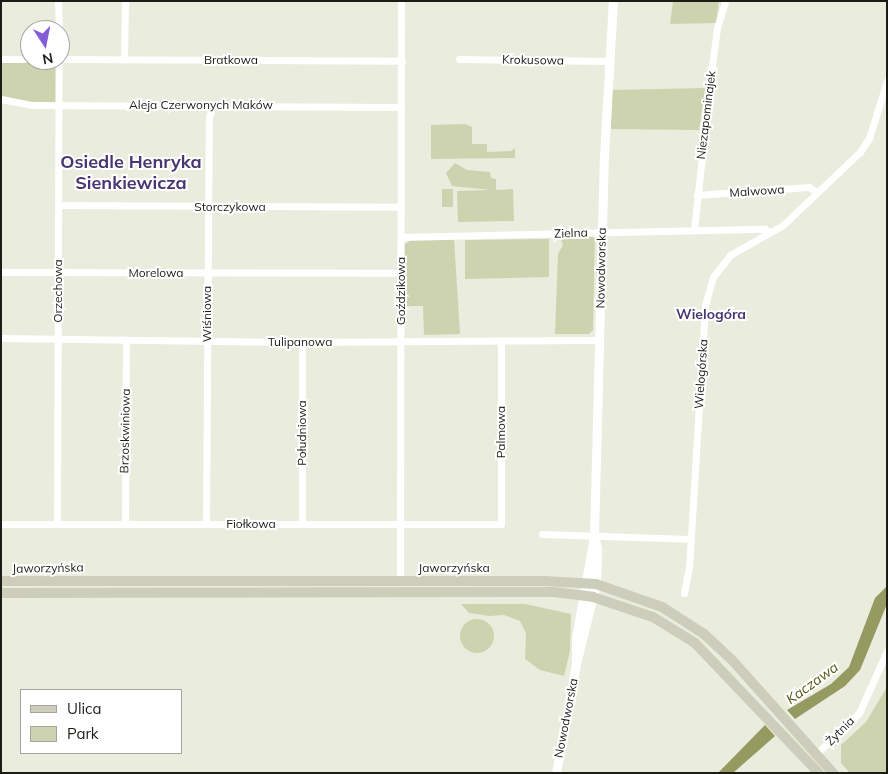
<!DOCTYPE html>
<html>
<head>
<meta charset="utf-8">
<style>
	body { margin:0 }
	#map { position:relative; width:888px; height:774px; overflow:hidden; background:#eaecde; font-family:Mulish,sans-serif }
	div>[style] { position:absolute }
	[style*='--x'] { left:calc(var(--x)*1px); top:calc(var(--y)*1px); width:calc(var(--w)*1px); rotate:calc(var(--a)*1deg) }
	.green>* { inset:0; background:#ced3af }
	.round { border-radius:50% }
	.water>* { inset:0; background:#949a60 }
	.minor>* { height:7px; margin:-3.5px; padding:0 3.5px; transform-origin:3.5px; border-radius:3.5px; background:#fff }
	.tertiary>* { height:9px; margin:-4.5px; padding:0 4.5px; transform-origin:4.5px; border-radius:4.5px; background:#fff }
	.secondary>* { height:10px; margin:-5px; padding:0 5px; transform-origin:5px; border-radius:5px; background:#cccebb }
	span { translate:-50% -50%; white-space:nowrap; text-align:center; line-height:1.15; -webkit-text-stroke:4px #fff; paint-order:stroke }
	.street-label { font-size:12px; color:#1c1c17 }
	.neighbourhood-label { font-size:14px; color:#473672; font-weight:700 }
	.water-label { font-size:14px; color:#525613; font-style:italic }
	.district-label { font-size:18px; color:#473672; font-weight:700 }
	.frame { position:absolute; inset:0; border:2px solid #1c1c17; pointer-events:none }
	.legend { position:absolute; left:20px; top:689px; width:162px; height:65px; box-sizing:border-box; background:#fff; border:1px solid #a4a4a2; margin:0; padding:6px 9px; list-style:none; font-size:15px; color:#1c1c17 }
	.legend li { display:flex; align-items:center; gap:10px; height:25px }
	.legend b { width:25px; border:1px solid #a4a4a2 }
	.north { position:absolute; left:20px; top:20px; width:50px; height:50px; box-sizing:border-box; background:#fff; border:1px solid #a4a4a2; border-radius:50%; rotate:169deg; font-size:14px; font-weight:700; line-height:20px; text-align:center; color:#1c1c17 }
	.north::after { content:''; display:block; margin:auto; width:18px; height:22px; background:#835dd7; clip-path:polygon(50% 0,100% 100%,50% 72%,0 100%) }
</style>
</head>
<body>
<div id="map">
	<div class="green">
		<i style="clip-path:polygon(673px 1px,719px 1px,716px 23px,670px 24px)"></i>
		<i style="clip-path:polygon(1px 60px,58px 60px,58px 105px,1px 99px)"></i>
		<i style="clip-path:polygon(705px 88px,699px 130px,611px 129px,612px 90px)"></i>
		<i style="clip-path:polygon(465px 124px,472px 127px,472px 144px,487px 144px,487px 152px,511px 151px,515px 148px,515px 158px,431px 159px,431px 125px)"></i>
		<i style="clip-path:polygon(455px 163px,467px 170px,490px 172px,491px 178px,496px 179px,496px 190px,513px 189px,514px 221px,458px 222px,457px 191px,491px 190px,452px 186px,446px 173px)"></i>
		<i style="clip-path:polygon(442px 189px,453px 189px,453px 207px,442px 207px)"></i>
		<i style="clip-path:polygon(588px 235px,595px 238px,593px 330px,589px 334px,555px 334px,558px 254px,563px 245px,560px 237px)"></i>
		<i style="clip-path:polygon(454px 239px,460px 334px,424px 335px,423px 306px,405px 306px,404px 245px,411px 240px)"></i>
		<i style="clip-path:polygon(549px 239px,549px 277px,465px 279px,465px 240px)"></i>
		<i style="clip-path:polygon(461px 604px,525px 604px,571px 614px,570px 651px,564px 676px,540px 670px,525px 659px,526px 633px,520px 621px,504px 615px,489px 616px,469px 613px)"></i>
		<i class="round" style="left:460px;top:619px;width:34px;height:34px"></i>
		<i style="clip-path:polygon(887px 687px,887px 773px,850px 773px,841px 763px,841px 745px,866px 722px)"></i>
	</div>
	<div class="water">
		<i style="clip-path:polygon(887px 586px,887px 604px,860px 670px,845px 686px,795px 719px,787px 710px,831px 684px,849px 667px,875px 598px)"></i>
		<i style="clip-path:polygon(765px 725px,775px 736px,733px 773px,718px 773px)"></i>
	</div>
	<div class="minor">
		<i style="--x:58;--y:1;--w:29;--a:88"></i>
		<i style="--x:1;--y:59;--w:29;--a:0"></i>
		<i style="--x:60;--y:59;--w:342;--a:0.3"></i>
		<i style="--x:124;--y:59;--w:58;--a:-89"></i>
		<i style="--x:459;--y:59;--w:149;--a:0.8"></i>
		<i style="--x:1;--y:99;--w:31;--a:11"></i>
		<i style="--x:31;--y:105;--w:370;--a:0.3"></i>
		<i style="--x:697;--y:195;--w:112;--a:-4.1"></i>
		<i style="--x:809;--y:187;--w:7;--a:34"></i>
		<i style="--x:58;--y:205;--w:343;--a:0.3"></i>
		<i style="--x:694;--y:230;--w:157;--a:-83.8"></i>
		<i style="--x:711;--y:74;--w:46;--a:-82.6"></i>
		<i style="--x:717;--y:28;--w:28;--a:-73"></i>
		<i style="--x:401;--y:237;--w:364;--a:-1.3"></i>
		<i style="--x:765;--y:229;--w:6;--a:39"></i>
		<i style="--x:1;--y:272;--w:399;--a:0.1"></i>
		<i style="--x:1;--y:338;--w:301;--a:0.8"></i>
		<i style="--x:302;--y:342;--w:297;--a:-0.4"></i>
		<i style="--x:302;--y:342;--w:182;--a:90"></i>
		<i style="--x:57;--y:523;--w:463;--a:-89.8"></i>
		<i style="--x:125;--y:523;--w:183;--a:-89.7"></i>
		<i style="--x:1;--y:524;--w:500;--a:0"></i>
		<i style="--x:501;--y:524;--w:183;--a:-90"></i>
		<i style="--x:206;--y:524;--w:407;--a:-89.6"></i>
		<i style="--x:209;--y:117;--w:13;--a:-72"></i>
		<i style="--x:542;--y:534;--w:147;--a:1.9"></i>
		<i style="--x:400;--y:580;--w:579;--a:-89.9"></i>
		<i style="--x:684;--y:593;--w:25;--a:-79"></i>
		<i style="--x:689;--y:568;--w:263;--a:-86.5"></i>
		<i style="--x:705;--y:305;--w:29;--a:-74"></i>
		<i style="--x:713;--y:277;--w:28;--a:-52"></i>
		<i style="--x:730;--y:255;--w:61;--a:-29.5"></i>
		<i style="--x:783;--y:225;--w:106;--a:-43.5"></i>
		<i style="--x:860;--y:152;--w:17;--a:-57"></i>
		<i style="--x:869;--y:138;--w:60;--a:-72.5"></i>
		<i style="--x:816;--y:754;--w:59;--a:-43.6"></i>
		<i style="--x:859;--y:713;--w:68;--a:-65.7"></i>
	</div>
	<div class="tertiary">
		<i style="--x:576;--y:664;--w:26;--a:-90"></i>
		<i style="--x:576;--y:638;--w:104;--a:-80"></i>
		<i style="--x:594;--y:536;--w:380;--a:-88.5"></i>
		<i style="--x:604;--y:156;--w:155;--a:-86.7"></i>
		<i style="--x:556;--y:773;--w:111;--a:-79.6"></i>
		<i style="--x:576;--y:664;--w:82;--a:-76"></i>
		<i style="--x:596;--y:584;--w:36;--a:-88"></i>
		<i style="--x:597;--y:548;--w:12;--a:-104"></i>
	</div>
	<div class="secondary">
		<i style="--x:1;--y:581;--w:543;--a:0"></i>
		<i style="--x:544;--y:581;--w:52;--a:3.3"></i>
		<i style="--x:596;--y:584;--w:70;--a:19.2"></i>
		<i style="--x:662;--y:607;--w:50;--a:32.7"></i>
		<i style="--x:704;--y:634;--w:38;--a:43"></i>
		<i style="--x:732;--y:660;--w:152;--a:48.2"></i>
		<i style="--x:1;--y:593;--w:553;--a:-0.1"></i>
		<i style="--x:554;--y:592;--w:39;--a:7"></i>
		<i style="--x:593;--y:597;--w:63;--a:18.4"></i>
		<i style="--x:653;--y:617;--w:49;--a:31.8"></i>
		<i style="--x:695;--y:643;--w:180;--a:46.4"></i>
	</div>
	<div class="street-label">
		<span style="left:231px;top:60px">Bratkowa</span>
		<span style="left:533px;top:60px;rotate:1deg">Krokusowa</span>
		<span style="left:201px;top:105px">Aleja Czerwonych Maków</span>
		<span style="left:706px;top:115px;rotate:-83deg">Niezapominajek</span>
		<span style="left:757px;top:191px;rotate:-4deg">Malwowa</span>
		<span style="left:230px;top:207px">Storczykowa</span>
		<span style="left:571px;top:233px;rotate:-2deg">Zielna</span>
		<span style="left:601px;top:268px;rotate:-89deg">Nowodworska</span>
		<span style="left:156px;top:273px">Morelowa</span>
		<span style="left:58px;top:291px;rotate:-90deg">Orzechowa</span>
		<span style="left:401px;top:291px;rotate:-90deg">Goździkowa</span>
		<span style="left:207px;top:314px;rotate:-90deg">Wiśniowa</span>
		<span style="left:300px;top:342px">Tulipanowa</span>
		<span style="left:701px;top:374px;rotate:-86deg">Wielogórska</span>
		<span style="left:125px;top:431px;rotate:-89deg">Brzoskwiniowa</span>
		<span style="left:501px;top:432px;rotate:-90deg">Palmowa</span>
		<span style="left:302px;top:433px;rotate:-90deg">Południowa</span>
		<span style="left:251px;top:524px">Fiołkowa</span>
		<span style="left:48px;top:568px;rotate:-1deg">Jaworzyńska</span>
		<span style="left:454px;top:568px">Jaworzyńska</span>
		<span style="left:566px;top:718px;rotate:-79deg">Nowodworska</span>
		<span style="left:840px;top:731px;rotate:-45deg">Żytnia</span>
	</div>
	<div class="neighbourhood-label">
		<span style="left:711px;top:314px">Wielogóra</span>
	</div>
	<div class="water-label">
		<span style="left:812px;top:683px;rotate:-36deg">Kaczawa</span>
	</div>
	<div class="district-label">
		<span style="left:131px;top:173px">Osiedle Henryka<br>Sienkiewicza</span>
	</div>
	<div class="frame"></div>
	<ul class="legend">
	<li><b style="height:6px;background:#cccebb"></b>Ulica</li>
	<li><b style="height:14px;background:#ced3af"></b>Park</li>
	</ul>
	<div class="north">N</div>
</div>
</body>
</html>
